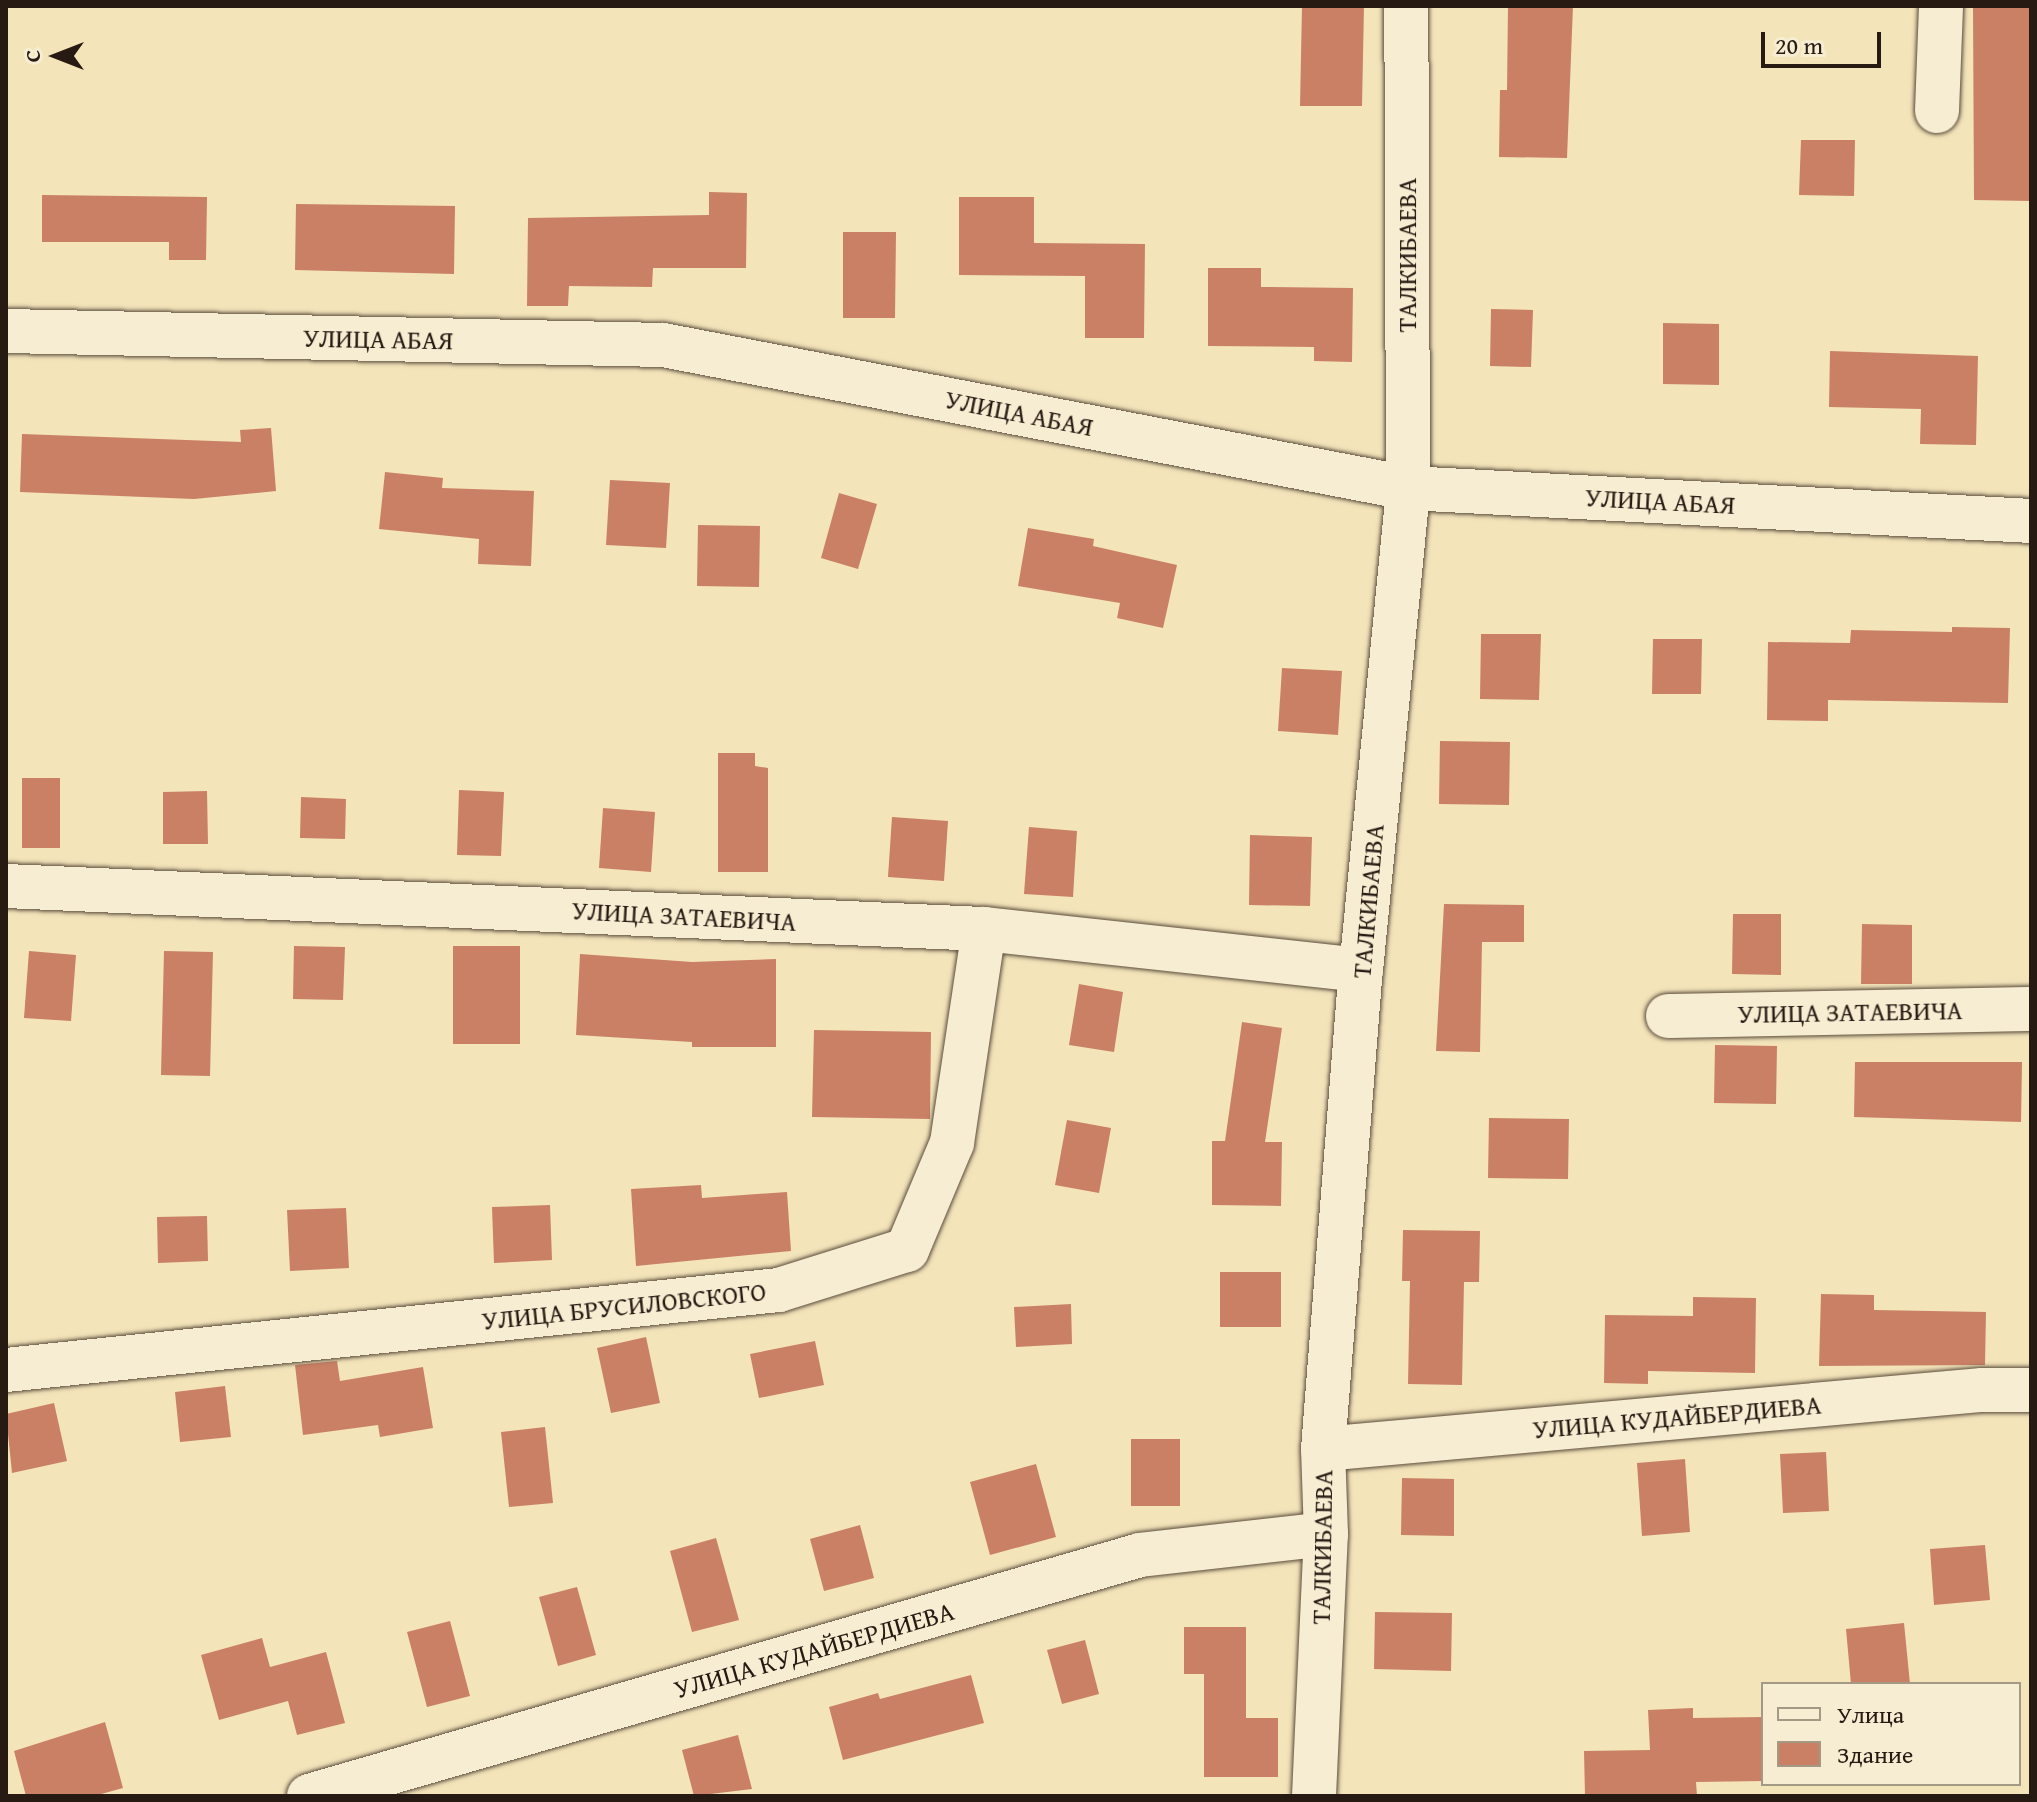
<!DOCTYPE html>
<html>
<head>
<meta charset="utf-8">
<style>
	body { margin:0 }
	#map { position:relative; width:2037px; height:1802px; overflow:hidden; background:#f3e4ba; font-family:"Gentium Book Plus",serif }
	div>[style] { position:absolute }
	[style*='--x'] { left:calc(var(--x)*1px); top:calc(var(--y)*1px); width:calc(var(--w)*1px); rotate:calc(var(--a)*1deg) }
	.building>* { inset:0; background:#ca8065 }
	.roads { filter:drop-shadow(0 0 2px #5a4c3c) drop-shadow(0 0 2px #5a4c3c) }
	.street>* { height:44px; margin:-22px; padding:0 22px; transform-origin:22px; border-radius:22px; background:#f7edd2 }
	.secondary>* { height:44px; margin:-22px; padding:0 22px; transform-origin:22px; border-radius:22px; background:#f7edd2 }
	span { translate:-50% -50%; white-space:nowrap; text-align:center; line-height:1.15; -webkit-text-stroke:7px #f7edd2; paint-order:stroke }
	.street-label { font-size:26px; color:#271a12 }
	.frame { position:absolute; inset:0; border:8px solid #271a12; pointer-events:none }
	.legend { position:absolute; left:1761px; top:1682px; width:260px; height:104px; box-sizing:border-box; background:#f7edd2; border:2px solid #a49985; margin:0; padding:10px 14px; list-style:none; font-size:24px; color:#271a12 }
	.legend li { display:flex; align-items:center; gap:16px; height:40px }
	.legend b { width:40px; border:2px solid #a49985 }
	.north { position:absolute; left:16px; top:16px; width:80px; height:80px; -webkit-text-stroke:6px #f7edd2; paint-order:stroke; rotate:270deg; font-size:22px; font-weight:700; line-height:32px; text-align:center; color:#271a12 }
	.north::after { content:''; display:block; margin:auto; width:28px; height:36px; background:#271a12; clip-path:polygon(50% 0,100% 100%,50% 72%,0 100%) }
	.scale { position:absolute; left:1761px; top:32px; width:120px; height:36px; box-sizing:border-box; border:4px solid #271a12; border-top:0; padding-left:10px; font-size:24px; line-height:28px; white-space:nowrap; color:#271a12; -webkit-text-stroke:6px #f7edd2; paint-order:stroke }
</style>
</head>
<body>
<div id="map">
	<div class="building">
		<i style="clip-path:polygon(1302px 6px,1364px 6px,1362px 106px,1300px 106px)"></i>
		<i style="clip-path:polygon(1508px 6px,1573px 6px,1567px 158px,1499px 157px,1500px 90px,1507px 90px)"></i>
		<i style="clip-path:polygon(1973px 6px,2030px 6px,2030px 201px,1974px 200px)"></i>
		<i style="clip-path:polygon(1801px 140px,1855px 140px,1854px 196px,1799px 195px)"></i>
		<i style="clip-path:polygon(709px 192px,747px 193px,746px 268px,653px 268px,652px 287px,569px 286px,568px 306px,527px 306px,528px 218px,709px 215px)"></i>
		<i style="clip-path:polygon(42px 195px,207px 197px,206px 260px,169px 260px,169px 242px,42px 242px)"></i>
		<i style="clip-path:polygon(959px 197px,1034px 197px,1034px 243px,1145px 244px,1144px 338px,1085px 338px,1085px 276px,959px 275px)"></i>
		<i style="clip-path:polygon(296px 204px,455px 206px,454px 274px,295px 270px)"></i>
		<i style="clip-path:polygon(843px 232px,896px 232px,895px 318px,843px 318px)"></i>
		<i style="clip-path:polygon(1208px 268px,1261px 268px,1261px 287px,1353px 288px,1352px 362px,1314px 361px,1314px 347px,1208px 346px)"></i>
		<i style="clip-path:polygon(1491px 309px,1533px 310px,1531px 367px,1490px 366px)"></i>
		<i style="clip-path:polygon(1663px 323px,1719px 324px,1719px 385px,1663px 384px)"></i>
		<i style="clip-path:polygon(1830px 351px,1978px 356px,1976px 445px,1920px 444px,1921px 409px,1829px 407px)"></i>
		<i style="clip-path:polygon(271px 428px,276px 491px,194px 499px,20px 492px,22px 434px,241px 442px,240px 430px)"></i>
		<i style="clip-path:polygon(385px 472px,443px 478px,442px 488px,534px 491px,531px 566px,478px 564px,479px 539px,379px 529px)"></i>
		<i style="clip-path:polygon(610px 480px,670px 483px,666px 548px,606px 545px)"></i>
		<i style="clip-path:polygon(839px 493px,877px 504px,858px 569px,821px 558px)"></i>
		<i style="clip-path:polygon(698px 525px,760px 526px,759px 587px,697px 586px)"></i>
		<i style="clip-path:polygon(1028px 528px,1094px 539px,1093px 546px,1177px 565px,1163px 628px,1117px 618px,1120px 603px,1018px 586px)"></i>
		<i style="clip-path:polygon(1952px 627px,2010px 628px,2008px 703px,1828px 700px,1828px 721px,1767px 720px,1768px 642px,1850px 643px,1851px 630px,1952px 632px)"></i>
		<i style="clip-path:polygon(1481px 634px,1541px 634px,1539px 700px,1480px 699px)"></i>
		<i style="clip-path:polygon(1653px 639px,1702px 639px,1701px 694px,1652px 694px)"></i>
		<i style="clip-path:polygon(1282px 668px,1342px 671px,1338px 735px,1278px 731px)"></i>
		<i style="clip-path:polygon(1440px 741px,1510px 742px,1509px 805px,1439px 804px)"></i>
		<i style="clip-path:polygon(718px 753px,755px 753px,755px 766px,768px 768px,768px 872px,718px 872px)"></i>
		<i style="clip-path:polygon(22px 778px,60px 778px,60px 848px,22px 848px)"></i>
		<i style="clip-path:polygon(459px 790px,504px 792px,501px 856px,457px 855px)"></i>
		<i style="clip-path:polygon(207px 791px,208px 844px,163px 844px,163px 792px)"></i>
		<i style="clip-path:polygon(301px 797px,346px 799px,345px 839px,300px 838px)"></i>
		<i style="clip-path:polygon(603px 808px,655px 812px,651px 872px,599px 868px)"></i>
		<i style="clip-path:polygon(892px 817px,948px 821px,944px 881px,888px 877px)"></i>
		<i style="clip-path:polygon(1029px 827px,1077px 831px,1073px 897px,1024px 894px)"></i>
		<i style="clip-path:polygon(1250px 835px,1312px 837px,1310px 906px,1249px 905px)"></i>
		<i style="clip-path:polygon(1444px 904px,1524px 905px,1524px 942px,1482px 942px,1480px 1052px,1436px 1051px)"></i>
		<i style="clip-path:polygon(1733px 914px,1781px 914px,1781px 975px,1732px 974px)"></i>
		<i style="clip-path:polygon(1862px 924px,1912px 925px,1912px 984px,1861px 984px)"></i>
		<i style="clip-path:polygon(294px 946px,345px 947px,343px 1000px,293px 999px)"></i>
		<i style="clip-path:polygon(453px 946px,520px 946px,520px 1044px,453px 1044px)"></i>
		<i style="clip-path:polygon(29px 951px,76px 955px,71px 1021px,24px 1018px)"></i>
		<i style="clip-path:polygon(164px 951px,213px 952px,210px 1076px,161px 1075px)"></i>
		<i style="clip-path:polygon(580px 954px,692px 962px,776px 959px,776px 1047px,692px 1047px,692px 1042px,576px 1035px)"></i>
		<i style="clip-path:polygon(1079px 984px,1123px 992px,1114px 1052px,1069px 1045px)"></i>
		<i style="clip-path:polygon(1242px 1022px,1282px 1028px,1265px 1142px,1282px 1142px,1281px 1206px,1212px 1205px,1212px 1141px,1225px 1141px)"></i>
		<i style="clip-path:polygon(814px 1030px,931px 1032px,930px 1119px,812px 1117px)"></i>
		<i style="clip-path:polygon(1715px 1045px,1777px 1046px,1776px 1104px,1714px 1103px)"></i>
		<i style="clip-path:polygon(1855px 1062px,2022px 1062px,2021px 1122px,1854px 1117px)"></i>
		<i style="clip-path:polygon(1489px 1118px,1569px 1119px,1568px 1179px,1488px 1178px)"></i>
		<i style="clip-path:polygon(1067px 1120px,1111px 1128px,1099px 1193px,1055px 1185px)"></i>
		<i style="clip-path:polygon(701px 1185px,702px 1198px,787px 1192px,791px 1251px,636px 1266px,631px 1189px)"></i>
		<i style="clip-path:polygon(550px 1205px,552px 1260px,494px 1263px,492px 1207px)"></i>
		<i style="clip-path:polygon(346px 1208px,349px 1268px,290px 1271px,287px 1210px)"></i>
		<i style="clip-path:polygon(207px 1216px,208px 1261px,158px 1263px,157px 1217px)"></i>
		<i style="clip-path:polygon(1403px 1230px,1480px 1231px,1479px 1282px,1464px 1282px,1462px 1385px,1408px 1384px,1410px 1281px,1402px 1281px)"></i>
		<i style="clip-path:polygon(1220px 1272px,1281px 1272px,1281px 1327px,1220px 1327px)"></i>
		<i style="clip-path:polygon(1821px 1294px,1874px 1295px,1874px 1310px,1986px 1312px,1985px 1365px,1819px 1366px)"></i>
		<i style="clip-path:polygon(1693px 1297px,1756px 1298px,1755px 1373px,1648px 1371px,1648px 1384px,1604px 1383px,1605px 1315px,1693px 1316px)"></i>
		<i style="clip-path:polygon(1071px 1304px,1072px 1344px,1016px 1347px,1014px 1307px)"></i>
		<i style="clip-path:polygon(646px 1337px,660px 1403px,611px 1413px,597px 1348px)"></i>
		<i style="clip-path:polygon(815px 1341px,824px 1385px,759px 1398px,750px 1354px)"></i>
		<i style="clip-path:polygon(337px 1361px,340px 1381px,423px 1367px,433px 1428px,380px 1437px,378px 1425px,303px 1435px,295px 1365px)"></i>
		<i style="clip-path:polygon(225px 1386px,231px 1437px,180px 1442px,175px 1392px)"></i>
		<i style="clip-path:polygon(54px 1403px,67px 1461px,12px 1473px,6px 1414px)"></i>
		<i style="clip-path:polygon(545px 1427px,553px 1503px,509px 1507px,501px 1432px)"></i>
		<i style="clip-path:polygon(1131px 1439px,1180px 1439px,1180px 1506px,1131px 1506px)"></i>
		<i style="clip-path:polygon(1826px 1452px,1829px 1511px,1783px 1513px,1780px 1454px)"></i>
		<i style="clip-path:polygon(1685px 1459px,1690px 1532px,1642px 1536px,1637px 1463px)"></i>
		<i style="clip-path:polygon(1036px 1464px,1056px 1537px,990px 1555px,970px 1482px)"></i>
		<i style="clip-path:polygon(1402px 1478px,1454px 1479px,1454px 1536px,1401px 1535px)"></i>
		<i style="clip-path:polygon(860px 1525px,874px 1578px,824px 1591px,810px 1539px)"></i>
		<i style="clip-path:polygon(716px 1538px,739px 1620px,692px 1632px,670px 1551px)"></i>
		<i style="clip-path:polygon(1985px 1545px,1990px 1600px,1934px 1605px,1930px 1549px)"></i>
		<i style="clip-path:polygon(577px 1587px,596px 1655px,558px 1666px,539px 1597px)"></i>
		<i style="clip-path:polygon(1375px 1612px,1452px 1613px,1451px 1671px,1374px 1669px)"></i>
		<i style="clip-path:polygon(450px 1621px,470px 1696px,427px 1707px,407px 1632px)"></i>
		<i style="clip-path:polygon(1904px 1623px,1910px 1684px,1851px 1684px,1846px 1629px)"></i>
		<i style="clip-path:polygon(1184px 1627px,1246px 1627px,1246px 1718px,1278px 1718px,1278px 1777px,1204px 1777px,1204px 1674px,1184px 1674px)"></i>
		<i style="clip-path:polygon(262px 1638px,270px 1667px,326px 1652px,345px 1723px,297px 1735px,288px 1701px,219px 1720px,201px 1655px)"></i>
		<i style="clip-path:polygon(1085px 1640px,1099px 1694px,1062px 1704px,1047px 1650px)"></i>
		<i style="clip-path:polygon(971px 1675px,984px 1723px,843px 1760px,829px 1707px,878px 1693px,880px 1699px)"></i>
		<i style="clip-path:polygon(1693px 1708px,1693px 1718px,1763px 1717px,1763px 1781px,1696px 1782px,1697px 1796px,1585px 1796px,1584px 1751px,1650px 1750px,1648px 1710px)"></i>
		<i style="clip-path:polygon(105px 1722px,123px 1788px,94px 1796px,26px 1796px,14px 1751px)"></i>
		<i style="clip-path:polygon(738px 1735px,752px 1789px,694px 1796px,682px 1750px)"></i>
	</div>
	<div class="roads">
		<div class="street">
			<i style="--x:1937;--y:111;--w:105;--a:-87.8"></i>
			<i style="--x:6;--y:886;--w:979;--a:2.52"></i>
			<i style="--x:984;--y:929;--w:379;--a:6.2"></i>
			<i style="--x:1668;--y:1016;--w:363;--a:-1.1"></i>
			<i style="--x:6;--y:1370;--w:777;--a:-5.91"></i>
			<i style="--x:779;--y:1290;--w:134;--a:-17.4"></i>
			<i style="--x:907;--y:1250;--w:116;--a:-67.2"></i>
			<i style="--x:952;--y:1143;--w:216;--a:-81.5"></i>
			<i style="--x:1323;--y:1449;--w:662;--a:-5.12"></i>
			<i style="--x:1982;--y:1390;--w:49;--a:0"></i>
			<i style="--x:309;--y:1796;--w:865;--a:-16.17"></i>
			<i style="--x:1140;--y:1555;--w:187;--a:-6.4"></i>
		</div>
		<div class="secondary">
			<i style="--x:6;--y:331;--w:657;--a:1.22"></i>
			<i style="--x:663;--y:345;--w:759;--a:10.87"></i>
			<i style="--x:1408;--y:488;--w:624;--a:3.03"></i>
			<i style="--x:1314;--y:1796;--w:262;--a:-87.4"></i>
			<i style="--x:1326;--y:1534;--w:85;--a:-92"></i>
			<i style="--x:1323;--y:1449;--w:481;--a:-85.5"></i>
			<i style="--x:1361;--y:970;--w:484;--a:-84.4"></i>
			<i style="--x:1408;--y:488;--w:482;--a:-90.2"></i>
		</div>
	</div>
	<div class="street-label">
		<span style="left:1407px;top:255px;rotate:-90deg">ТАЛКИБАЕВА</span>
		<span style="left:378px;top:339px;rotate:1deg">УЛИЦА АБАЯ</span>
		<span style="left:1019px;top:413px;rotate:11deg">УЛИЦА АБАЯ</span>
		<span style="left:1660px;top:501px;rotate:3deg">УЛИЦА АБАЯ</span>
		<span style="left:1368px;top:901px;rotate:-85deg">ТАЛКИБАЕВА</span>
		<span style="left:684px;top:916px;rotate:3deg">УЛИЦА ЗАТАЕВИЧА</span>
		<span style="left:1850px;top:1012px;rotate:-1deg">УЛИЦА ЗАТАЕВИЧА</span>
		<span style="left:624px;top:1306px;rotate:-6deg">УЛИЦА БРУСИЛОВСКОГО</span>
		<span style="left:1677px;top:1417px;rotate:-5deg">УЛИЦА КУДАЙБЕРДИЕВА</span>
		<span style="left:1322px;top:1547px;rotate:-89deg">ТАЛКИБАЕВА</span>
		<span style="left:814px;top:1650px;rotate:-16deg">УЛИЦА КУДАЙБЕРДИЕВА</span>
	</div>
	<div class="frame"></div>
	<ul class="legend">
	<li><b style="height:10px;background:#f7edd2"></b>Улица</li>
	<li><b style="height:22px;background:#ca8065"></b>Здание</li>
	</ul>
	<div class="north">С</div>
	<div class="scale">20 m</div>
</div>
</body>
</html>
